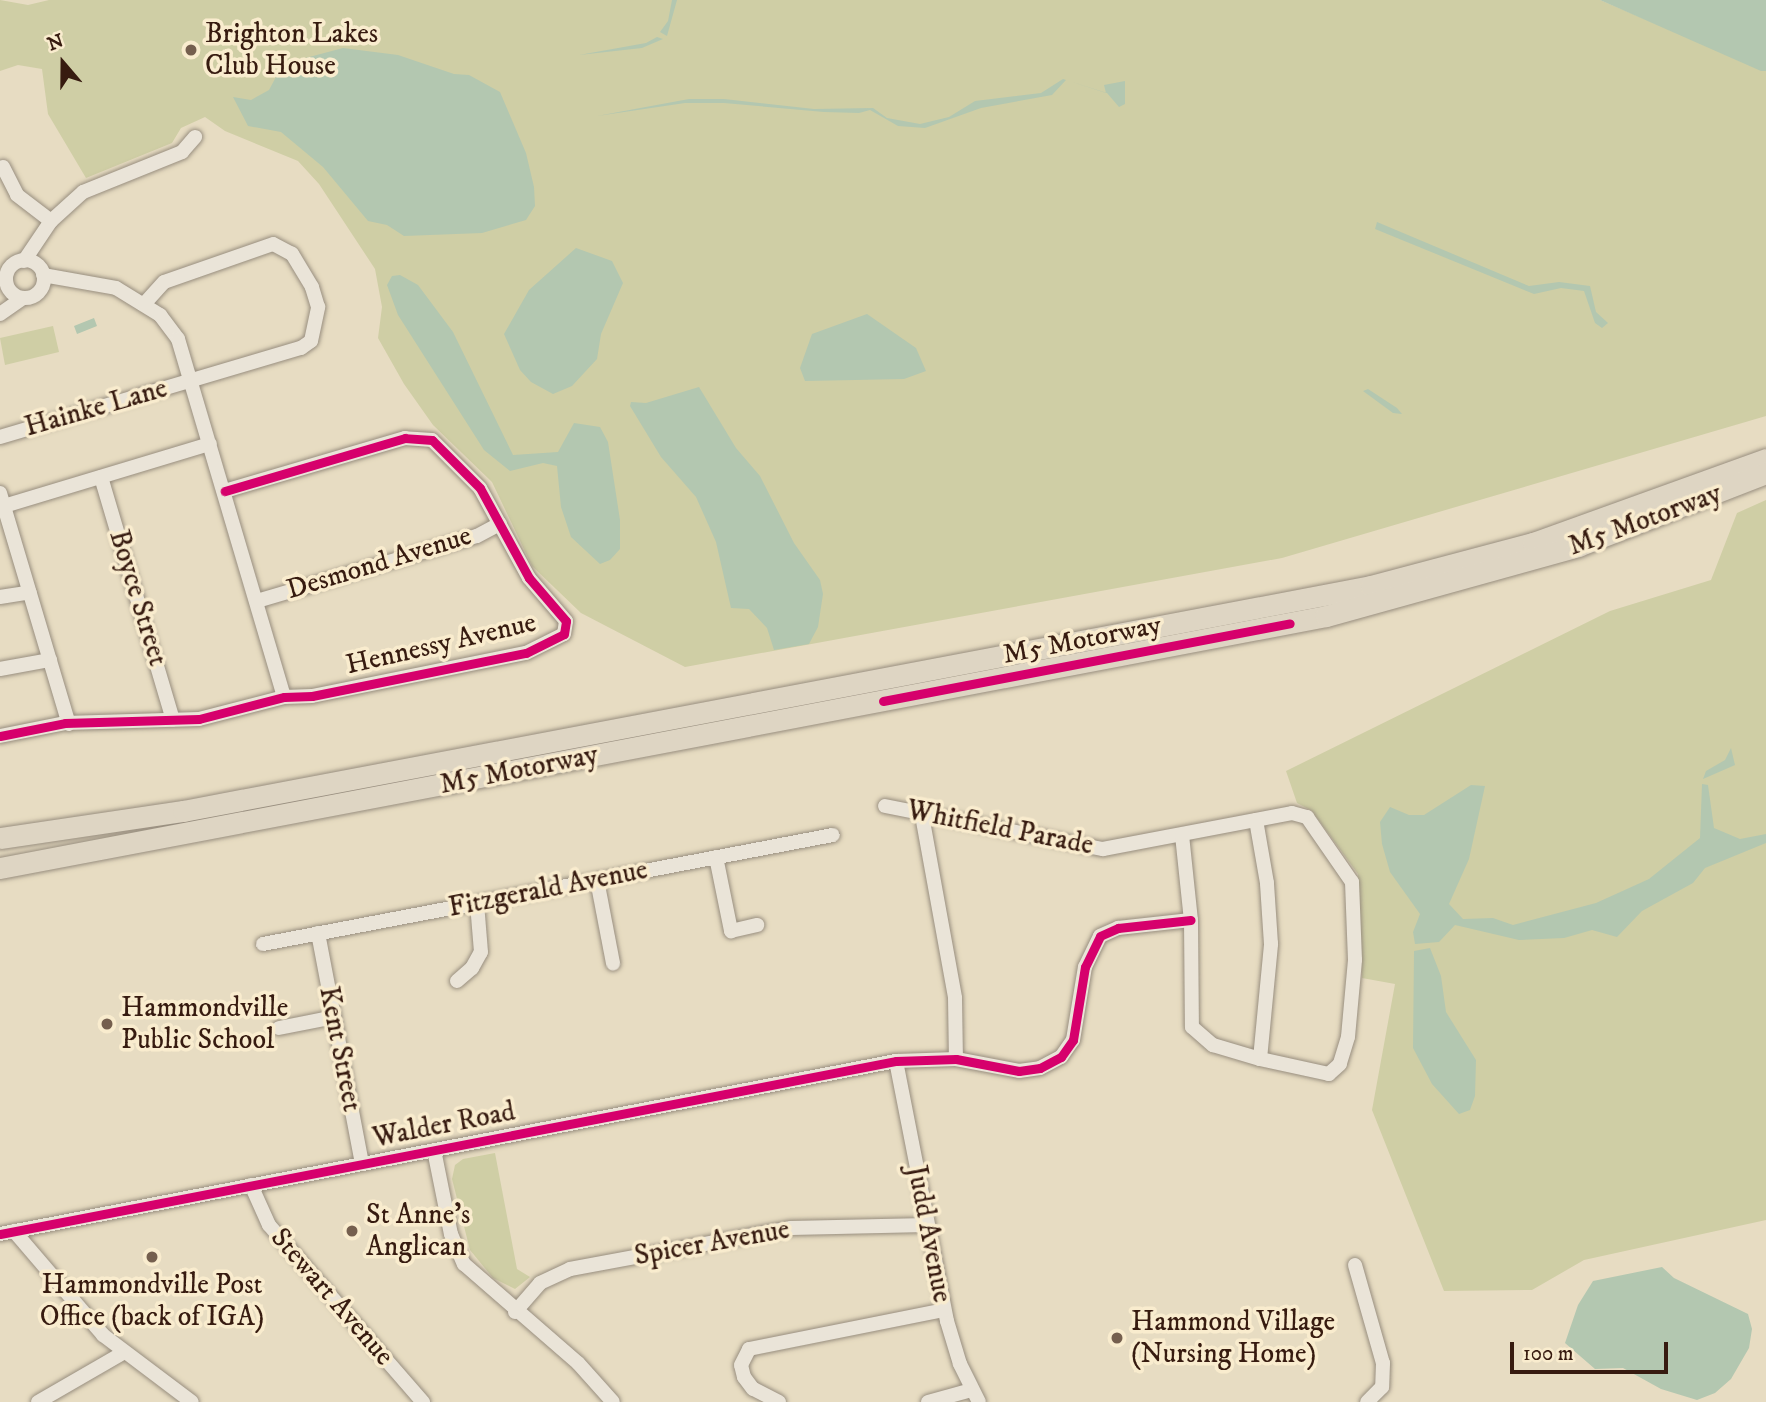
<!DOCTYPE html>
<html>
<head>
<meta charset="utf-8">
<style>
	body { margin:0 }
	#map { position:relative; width:1766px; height:1402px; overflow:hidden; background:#e7dcc2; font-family:"IM FELL DW Pica",serif }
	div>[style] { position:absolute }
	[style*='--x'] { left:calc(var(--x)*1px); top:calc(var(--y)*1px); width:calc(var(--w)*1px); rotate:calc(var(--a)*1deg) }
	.green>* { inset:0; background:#cfcea5 }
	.water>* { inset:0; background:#b3c7b0 }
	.roads { filter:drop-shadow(0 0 2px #988e7f) drop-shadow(0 0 2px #988e7f) }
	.minor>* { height:14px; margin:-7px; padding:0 7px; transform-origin:7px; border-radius:7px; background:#eae4d8 }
	.minor>.ring { margin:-7px; padding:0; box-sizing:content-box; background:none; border:14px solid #eae4d8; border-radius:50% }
	.highway>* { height:21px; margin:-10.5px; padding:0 10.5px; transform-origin:10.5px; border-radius:10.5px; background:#ded5c3 }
	.cycleway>* { height:9px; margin:-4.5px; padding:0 4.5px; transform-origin:4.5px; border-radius:4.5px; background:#d6006c }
	.dots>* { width:19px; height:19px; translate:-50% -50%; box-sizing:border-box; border:4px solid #f9ecce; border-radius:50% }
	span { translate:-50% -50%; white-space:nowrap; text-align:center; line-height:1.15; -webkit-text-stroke:7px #f9ecce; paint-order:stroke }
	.poi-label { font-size:28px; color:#371b10 }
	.left { translate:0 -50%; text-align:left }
	.street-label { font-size:28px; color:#371b10 }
	.north { position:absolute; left:28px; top:28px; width:70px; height:70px; -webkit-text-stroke:5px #f9ecce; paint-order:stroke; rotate:340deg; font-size:19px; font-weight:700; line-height:28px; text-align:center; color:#371b10 }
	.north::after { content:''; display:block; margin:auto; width:24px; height:32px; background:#371b10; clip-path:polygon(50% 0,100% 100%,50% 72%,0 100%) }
	.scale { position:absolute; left:1510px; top:1342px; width:158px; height:32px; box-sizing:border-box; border:4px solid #371b10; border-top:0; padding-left:9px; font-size:21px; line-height:24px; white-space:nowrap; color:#371b10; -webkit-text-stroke:5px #f9ecce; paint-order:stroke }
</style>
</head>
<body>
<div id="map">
	<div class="green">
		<i style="clip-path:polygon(0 0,28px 5px,49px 0,1600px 0,1766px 71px,1766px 416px,1282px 558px,685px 667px,581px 613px,532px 566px,492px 482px,433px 425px,404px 384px,378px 338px,382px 307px,375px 269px,319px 184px,298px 161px,225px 131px,205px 117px,181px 128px,172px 143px,86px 178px,48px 114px,42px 69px,18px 65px,0 71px)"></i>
		<i style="clip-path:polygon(53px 326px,59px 352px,5px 365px,0 338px)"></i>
		<i style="clip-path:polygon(1766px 500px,1766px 1220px,1584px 1260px,1532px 1290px,1444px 1291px,1372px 1110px,1395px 984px,1362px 978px,1358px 874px,1312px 811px,1297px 803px,1286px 771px,1610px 611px,1711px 580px,1737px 513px)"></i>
		<i style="clip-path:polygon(495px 1153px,517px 1269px,530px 1277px,515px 1289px,493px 1278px,470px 1250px,452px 1179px,455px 1165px,463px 1159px)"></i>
	</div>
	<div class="water">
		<i style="clip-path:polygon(672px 0,677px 0,667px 36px,660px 32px,668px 21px)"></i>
		<i style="clip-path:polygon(1600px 0,1766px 0,1766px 71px,1761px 71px)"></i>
		<i style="clip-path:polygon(657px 37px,663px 39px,642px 48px,579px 55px,646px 43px)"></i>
		<i style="clip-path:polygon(343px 48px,398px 55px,454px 74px,469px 75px,500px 92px,526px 153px,534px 187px,535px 206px,526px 220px,482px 233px,404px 236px,387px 225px,368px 221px,323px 167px,281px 132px,248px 126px,233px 97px,251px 100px,269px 90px,283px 64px)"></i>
		<i style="clip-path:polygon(1063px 79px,1106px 93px,1104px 85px,1125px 81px,1125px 104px,1119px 107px,1107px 93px,1066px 80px,1052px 95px,981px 108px,925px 128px,898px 126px,870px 110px,859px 113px,824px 112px,724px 103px,685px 103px,597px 116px,689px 99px,724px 99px,814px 109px,873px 108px,887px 118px,920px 124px,949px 117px,975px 101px,1041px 93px)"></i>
		<i style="clip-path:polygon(1377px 222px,1529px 286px,1559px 282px,1590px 286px,1596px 312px,1608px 323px,1602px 328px,1595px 323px,1584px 291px,1561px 288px,1534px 294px,1375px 229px)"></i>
		<i style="clip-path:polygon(576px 248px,612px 261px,623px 283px,601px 334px,597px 359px,572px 386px,553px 394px,531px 382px,520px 370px,504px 334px,529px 290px)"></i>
		<i style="clip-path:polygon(400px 275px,418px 285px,453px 332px,513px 455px,558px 452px,574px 423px,600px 427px,608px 442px,620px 520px,620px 549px,610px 560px,600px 564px,571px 537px,561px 507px,557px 466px,543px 463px,510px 471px,484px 450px,398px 315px,387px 285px,392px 276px)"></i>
		<i style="clip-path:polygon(867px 314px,916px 348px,926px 371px,904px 379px,805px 381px,800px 368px,812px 334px)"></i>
		<i style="clip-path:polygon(94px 318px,97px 326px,77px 334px,74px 326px)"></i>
		<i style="clip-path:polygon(699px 387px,736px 448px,760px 476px,794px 543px,820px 580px,823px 594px,818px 627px,809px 644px,774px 650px,767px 628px,749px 609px,731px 608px,716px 542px,696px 497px,661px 457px,630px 406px,631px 402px,646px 403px)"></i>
		<i style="clip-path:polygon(1368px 389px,1397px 408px,1402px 414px,1393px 413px,1363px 391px)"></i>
		<i style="clip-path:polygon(1731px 748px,1735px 765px,1703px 779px,1706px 771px,1725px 760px)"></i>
		<i style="clip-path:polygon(1702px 784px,1708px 785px,1714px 828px,1740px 839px,1766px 834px,1766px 843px,1705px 868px,1693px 883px,1642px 911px,1617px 937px,1592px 930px,1564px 938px,1519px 940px,1455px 925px,1439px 942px,1415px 944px,1413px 932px,1420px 914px,1390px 872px,1382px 844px,1380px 822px,1390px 807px,1409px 815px,1424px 815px,1471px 785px,1485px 786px,1469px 859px,1449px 904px,1463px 919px,1493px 918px,1513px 925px,1596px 903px,1649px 879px,1700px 838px)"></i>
		<i style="clip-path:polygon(1430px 948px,1441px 976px,1446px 1012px,1476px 1060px,1475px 1096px,1470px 1110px,1459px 1114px,1432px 1084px,1413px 1048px,1414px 951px)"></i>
		<i style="clip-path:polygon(1662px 1267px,1674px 1278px,1748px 1314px,1752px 1329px,1749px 1348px,1731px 1379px,1715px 1393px,1697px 1400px,1661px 1389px,1623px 1368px,1595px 1369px,1565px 1343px,1578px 1305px,1593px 1281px)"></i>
	</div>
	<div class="roads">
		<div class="minor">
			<i style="--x:3;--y:167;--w:31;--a:63"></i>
			<i style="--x:17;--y:195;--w:43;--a:37.4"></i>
			<i class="ring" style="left:6px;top:260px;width:24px;height:24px"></i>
			<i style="--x:24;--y:261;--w:48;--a:-56"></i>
			<i style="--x:51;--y:221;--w:43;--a:-42.2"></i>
			<i style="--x:83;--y:192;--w:107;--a:-22"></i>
			<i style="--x:182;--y:152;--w:20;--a:-49"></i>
			<i style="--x:43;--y:275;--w:74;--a:10.1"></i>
			<i style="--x:116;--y:288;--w:52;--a:31.5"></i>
			<i style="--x:160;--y:315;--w:30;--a:53"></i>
			<i style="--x:178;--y:339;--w:373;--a:73.5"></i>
			<i style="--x:0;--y:314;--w:28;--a:-35"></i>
			<i style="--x:0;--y:437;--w:314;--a:-16.5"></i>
			<i style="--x:301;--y:348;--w:12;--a:-35"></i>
			<i style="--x:311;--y:341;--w:35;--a:-78"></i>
			<i style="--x:318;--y:307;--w:21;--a:-107"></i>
			<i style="--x:312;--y:287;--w:39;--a:-121"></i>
			<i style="--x:292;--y:254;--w:21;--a:-152"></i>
			<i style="--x:273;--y:244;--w:115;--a:160.8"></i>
			<i style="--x:164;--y:282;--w:28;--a:132"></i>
			<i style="--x:101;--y:477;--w:253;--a:73.5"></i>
			<i style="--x:0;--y:493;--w:241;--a:73.4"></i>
			<i style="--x:4;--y:506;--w:215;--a:-16.8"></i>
			<i style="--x:0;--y:597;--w:30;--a:-9"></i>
			<i style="--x:257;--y:601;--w:229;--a:-16.5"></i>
			<i style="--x:477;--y:536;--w:26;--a:-28"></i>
			<i style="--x:0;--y:669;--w:51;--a:-10.2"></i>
			<i style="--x:0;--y:736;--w:66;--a:-11.3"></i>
			<i style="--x:65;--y:723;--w:134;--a:-1.7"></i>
			<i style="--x:199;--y:719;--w:88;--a:-14.5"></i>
			<i style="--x:284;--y:697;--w:28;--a:-2"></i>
			<i style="--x:312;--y:696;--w:218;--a:-11.4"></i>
			<i style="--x:526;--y:653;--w:42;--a:-26.6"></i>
			<i style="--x:564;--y:634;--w:13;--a:-81"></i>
			<i style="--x:566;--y:621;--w:57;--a:-130.7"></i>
			<i style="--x:529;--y:578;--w:102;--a:-118.6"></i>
			<i style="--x:480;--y:488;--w:68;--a:-135"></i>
			<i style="--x:432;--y:440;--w:27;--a:-176"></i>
			<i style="--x:405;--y:438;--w:188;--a:163.6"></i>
			<i style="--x:885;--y:806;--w:222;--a:11.2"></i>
			<i style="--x:1103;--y:849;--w:192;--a:-10.8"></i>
			<i style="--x:1292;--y:813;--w:16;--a:15"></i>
			<i style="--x:1307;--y:817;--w:79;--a:55.3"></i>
			<i style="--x:1352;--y:882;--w:78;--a:87.8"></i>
			<i style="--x:1355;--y:960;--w:77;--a:95.2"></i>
			<i style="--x:1348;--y:1037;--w:28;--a:107"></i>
			<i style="--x:1340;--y:1064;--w:15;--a:138"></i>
			<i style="--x:1329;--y:1074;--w:71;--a:-167.7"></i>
			<i style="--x:921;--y:810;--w:191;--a:79.7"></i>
			<i style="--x:955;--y:998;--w:61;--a:89.1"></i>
			<i style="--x:1182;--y:835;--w:85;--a:84"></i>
			<i style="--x:1191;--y:920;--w:107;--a:89.5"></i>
			<i style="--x:1192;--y:1027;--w:28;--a:41"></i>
			<i style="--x:1213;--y:1045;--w:49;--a:16.6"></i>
			<i style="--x:1260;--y:1059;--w:116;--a:-84.5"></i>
			<i style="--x:1271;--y:944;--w:61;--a:-93.8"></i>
			<i style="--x:1267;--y:883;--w:64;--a:-99.9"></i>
			<i style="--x:716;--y:857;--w:76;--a:78.5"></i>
			<i style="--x:731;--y:931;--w:27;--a:-13"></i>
			<i style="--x:597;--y:880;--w:85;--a:79.1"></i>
			<i style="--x:318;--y:933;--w:235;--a:79.2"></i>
			<i style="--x:263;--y:944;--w:580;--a:-10.83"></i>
			<i style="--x:457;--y:981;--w:20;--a:-41"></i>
			<i style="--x:472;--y:968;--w:18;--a:-61"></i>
			<i style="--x:481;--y:952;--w:49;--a:-94.7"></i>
			<i style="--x:279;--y:1028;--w:56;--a:-11.3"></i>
			<i style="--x:896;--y:1061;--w:265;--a:78.9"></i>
			<i style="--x:947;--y:1321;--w:45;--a:73.2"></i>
			<i style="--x:960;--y:1364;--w:42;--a:63.4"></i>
			<i style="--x:434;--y:1150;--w:86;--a:78.6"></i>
			<i style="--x:451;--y:1234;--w:33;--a:67"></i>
			<i style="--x:464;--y:1264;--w:151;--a:41"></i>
			<i style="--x:578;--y:1363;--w:52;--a:48.1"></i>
			<i style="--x:251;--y:1185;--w:44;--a:65.8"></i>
			<i style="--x:269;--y:1225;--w:235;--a:49"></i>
			<i style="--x:14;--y:1231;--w:137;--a:49.4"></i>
			<i style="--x:103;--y:1335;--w:111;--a:37"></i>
			<i style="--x:0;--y:1234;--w:913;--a:-10.93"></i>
			<i style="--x:896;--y:1061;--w:60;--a:-1.9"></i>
			<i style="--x:956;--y:1059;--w:64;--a:10.8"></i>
			<i style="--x:1019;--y:1071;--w:21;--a:-8"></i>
			<i style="--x:1040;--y:1068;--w:24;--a:-28"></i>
			<i style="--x:1061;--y:1057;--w:21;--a:-55"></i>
			<i style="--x:1073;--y:1040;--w:74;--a:-80.7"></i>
			<i style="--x:1085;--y:967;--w:34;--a:-64"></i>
			<i style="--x:1100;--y:936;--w:20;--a:-24"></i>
			<i style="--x:1118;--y:928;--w:73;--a:-6.3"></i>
			<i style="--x:1355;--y:1265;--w:102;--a:74.1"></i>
			<i style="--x:1383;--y:1363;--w:24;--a:92"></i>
			<i style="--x:1382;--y:1387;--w:21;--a:135"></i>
			<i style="--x:515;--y:1312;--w:38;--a:-49"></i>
			<i style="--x:540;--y:1283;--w:33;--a:-25"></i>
			<i style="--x:570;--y:1269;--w:225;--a:-10.5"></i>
			<i style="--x:791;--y:1228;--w:136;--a:-1.3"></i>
			<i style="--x:38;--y:1402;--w:98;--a:-30"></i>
			<i style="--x:779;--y:1402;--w:29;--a:-153"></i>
			<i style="--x:753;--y:1389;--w:15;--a:-127"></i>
			<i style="--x:744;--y:1377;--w:12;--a:-104"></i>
			<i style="--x:741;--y:1365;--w:18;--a:-63"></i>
			<i style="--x:749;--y:1349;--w:199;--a:-11.3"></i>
			<i style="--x:928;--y:1402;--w:46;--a:-15.3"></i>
		</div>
		<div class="highway">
			<i style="--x:0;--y:838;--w:185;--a:-8.4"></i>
			<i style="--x:183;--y:811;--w:1209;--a:-10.72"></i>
			<i style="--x:1371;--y:586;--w:168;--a:-14.9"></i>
			<i style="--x:1533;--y:543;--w:248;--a:-19.8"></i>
			<i style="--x:0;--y:868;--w:1350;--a:-10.76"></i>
			<i style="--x:1326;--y:616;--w:262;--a:-15.5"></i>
			<i style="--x:1578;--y:546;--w:202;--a:-21.2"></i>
		</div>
	</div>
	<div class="cycleway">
		<i style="--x:883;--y:701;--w:414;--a:-10.8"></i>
		<i style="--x:0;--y:736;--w:66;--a:-11.3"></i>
		<i style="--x:65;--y:723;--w:134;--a:-1.7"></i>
		<i style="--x:199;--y:719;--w:88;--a:-14.5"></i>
		<i style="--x:284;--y:697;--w:28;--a:-2"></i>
		<i style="--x:312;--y:696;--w:218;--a:-11.4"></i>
		<i style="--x:526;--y:653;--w:42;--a:-26.6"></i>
		<i style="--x:564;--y:634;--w:13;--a:-81"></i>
		<i style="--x:566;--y:621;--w:57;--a:-130.7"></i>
		<i style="--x:529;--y:578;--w:102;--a:-118.6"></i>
		<i style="--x:480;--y:488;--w:68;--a:-135"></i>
		<i style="--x:432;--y:440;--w:27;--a:-176"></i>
		<i style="--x:405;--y:438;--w:188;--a:163.6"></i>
		<i style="--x:0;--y:1234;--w:913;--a:-10.93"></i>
		<i style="--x:896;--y:1061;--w:60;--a:-1.9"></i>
		<i style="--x:956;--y:1059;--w:64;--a:10.8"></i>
		<i style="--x:1019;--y:1071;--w:21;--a:-8"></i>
		<i style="--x:1040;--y:1068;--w:24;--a:-28"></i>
		<i style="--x:1061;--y:1057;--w:21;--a:-55"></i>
		<i style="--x:1073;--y:1040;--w:74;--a:-80.7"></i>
		<i style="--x:1085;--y:967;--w:34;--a:-64"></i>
		<i style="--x:1100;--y:936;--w:20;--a:-24"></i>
		<i style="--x:1118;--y:928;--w:73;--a:-6.3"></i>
	</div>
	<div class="dots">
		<i style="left:191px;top:50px;background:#755f4e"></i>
		<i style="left:107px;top:1024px;background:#755f4e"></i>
		<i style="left:352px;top:1231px;background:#755f4e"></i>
		<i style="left:152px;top:1257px;background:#755f4e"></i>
		<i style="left:1117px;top:1338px;background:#755f4e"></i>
	</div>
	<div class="poi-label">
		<span class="left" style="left:205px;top:50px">Brighton Lakes<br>Club House</span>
		<span class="left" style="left:121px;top:1024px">Hammondville<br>Public School</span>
		<span class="left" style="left:366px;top:1231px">St Anne's<br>Anglican</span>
		<span style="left:152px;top:1301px">Hammondville Post<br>Office (back of IGA)</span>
		<span class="left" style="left:1131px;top:1338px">Hammond Village<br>(Nursing Home)</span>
	</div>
	<div class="street-label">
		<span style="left:96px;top:408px;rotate:-16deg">Hainke Lane</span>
		<span style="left:1645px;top:520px;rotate:-20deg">M5 Motorway</span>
		<span style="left:379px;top:563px;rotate:-17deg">Desmond Avenue</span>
		<span style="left:138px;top:598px;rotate:73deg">Boyce Street</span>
		<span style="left:1082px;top:640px;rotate:-11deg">M5 Motorway</span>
		<span style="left:441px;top:644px;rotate:-13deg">Hennessy Avenue</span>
		<span style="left:519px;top:770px;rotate:-11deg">M5 Motorway</span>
		<span style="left:1000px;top:828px;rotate:11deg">Whitfield Parade</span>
		<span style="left:548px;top:889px;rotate:-11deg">Fitzgerald Avenue</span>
		<span style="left:340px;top:1049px;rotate:79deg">Kent Street</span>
		<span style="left:444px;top:1125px;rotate:-11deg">Walder Road</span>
		<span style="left:929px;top:1234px;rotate:79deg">Judd Avenue</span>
		<span style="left:712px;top:1243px;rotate:-10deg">Spicer Avenue</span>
		<span style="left:332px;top:1297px;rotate:49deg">Stewart Avenue</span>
	</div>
	<div class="north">N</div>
	<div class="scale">100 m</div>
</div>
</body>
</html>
